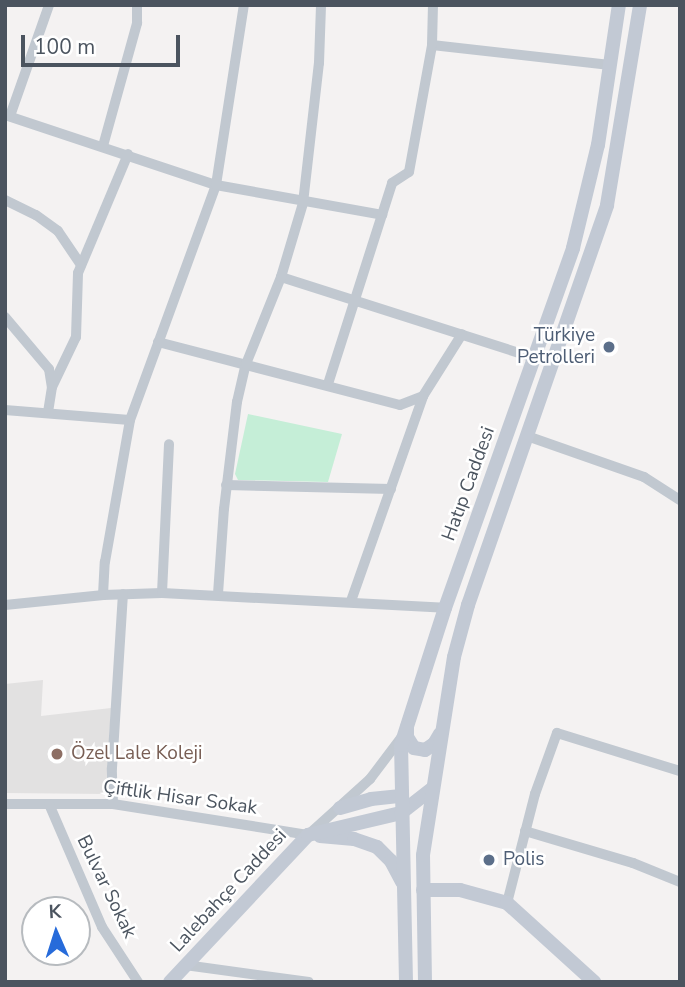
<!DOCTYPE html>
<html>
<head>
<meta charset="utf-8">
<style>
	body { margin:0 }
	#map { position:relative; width:685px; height:987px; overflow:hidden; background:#f4f2f2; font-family:"Nunito Sans",sans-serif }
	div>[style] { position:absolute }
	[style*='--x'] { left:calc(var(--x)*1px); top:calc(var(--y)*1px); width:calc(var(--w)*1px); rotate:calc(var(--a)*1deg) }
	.education>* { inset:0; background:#e2e1e1 }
	.green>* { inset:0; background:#c5eed7 }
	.street>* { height:10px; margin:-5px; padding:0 5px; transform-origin:5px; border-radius:5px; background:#c1c8d0 }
	.secondary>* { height:14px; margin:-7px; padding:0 7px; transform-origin:7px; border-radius:7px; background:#c2c9d4 }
	.dots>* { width:19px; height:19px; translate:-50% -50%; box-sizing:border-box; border:4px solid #fff; border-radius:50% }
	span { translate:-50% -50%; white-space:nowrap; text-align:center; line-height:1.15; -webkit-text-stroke:5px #fff; paint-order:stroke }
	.service-label { font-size:19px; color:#4e5e75 }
	.right { translate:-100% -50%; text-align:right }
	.left { translate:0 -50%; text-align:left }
	.street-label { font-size:19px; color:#4b545f }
	.education-label { font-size:19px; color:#785e54 }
	.frame { position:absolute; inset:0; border:7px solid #4b545f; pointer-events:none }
	.north { position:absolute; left:21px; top:896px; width:70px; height:70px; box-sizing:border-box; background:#fff; border:2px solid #b7bbbf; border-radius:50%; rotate:357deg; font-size:19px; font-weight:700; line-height:28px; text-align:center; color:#4b545f }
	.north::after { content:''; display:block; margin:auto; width:24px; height:32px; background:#276bda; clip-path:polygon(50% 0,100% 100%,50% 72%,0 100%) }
	.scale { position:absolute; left:21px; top:35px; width:159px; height:32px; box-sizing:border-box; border:4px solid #4b545f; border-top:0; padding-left:9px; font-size:21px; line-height:24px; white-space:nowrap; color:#4b545f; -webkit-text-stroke:5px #fff; paint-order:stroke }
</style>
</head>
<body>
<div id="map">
	<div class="education">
		<i style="clip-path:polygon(43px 680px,41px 716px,111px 708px,106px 794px,5px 793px,5px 684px)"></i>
	</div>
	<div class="green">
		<i style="clip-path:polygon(248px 414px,342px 434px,328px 482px,238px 480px,235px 474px)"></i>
	</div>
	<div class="street">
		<i style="--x:432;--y:45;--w:179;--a:6.4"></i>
		<i style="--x:5;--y:115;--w:222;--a:18.4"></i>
		<i style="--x:216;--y:185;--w:169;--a:10.2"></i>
		<i style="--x:10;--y:116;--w:118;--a:-70.6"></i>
		<i style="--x:103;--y:146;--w:128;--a:-74.5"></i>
		<i style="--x:137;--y:23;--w:18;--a:-90"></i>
		<i style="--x:5;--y:200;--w:34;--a:26"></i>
		<i style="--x:36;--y:215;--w:27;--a:36"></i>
		<i style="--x:58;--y:231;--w:41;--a:55.9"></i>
		<i style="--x:281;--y:277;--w:267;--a:17.7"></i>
		<i style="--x:5;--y:317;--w:68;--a:49.8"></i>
		<i style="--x:49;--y:369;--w:18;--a:81"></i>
		<i style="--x:52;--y:387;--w:25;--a:99"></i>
		<i style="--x:158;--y:342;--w:250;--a:14.6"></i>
		<i style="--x:400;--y:405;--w:25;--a:-21"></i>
		<i style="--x:423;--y:396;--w:73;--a:-57.8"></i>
		<i style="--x:328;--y:384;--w:211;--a:-72.3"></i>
		<i style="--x:392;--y:183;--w:20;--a:-33"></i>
		<i style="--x:409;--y:172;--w:129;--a:-79.7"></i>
		<i style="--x:432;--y:45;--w:40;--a:-88.6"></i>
		<i style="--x:52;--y:387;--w:55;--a:-64.4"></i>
		<i style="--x:76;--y:337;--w:64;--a:-88.2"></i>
		<i style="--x:78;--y:273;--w:129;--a:-67.2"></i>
		<i style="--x:5;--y:410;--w:125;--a:4.6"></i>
		<i style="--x:527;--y:436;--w:124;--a:19.3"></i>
		<i style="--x:644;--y:477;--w:43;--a:32.6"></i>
		<i style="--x:226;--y:485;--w:165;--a:1.4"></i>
		<i style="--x:162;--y:593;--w:149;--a:-87.3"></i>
		<i style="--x:218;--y:594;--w:85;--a:-86"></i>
		<i style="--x:224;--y:509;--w:108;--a:-83.1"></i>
		<i style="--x:237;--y:402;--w:39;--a:-77"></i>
		<i style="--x:246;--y:364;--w:94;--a:-68.1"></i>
		<i style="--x:281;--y:277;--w:77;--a:-73.4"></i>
		<i style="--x:303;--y:203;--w:141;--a:-83.5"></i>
		<i style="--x:319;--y:63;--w:58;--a:-88"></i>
		<i style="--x:103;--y:595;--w:33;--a:-87"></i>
		<i style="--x:105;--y:562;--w:144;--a:-80"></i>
		<i style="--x:130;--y:420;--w:250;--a:-69.9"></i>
		<i style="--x:216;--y:185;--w:182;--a:-81.2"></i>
		<i style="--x:351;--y:601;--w:217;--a:-70.6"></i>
		<i style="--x:5;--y:605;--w:99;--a:-5.8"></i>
		<i style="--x:103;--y:595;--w:59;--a:-1.9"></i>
		<i style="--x:162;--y:593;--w:283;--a:3"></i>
		<i style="--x:5;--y:804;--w:108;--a:0"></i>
		<i style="--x:113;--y:804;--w:197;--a:9"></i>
		<i style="--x:308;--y:835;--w:84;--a:-42.1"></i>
		<i style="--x:370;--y:779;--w:51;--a:-52.9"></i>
		<i style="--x:49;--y:804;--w:134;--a:66.7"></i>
		<i style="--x:102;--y:927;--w:66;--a:56.8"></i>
		<i style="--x:113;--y:804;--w:36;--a:-92"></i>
		<i style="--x:112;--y:768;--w:174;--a:-86.4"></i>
		<i style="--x:525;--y:831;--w:113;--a:16.5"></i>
		<i style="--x:633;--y:863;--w:51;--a:22"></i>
		<i style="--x:507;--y:903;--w:113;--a:-75.6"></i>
		<i style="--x:535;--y:794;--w:65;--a:-70.2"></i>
		<i style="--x:557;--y:733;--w:129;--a:17.2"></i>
		<i style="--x:185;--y:965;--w:125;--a:7.8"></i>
	</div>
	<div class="secondary">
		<i style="--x:407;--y:727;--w:10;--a:90"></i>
		<i style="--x:407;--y:737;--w:13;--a:58"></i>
		<i style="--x:414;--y:748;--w:11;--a:10"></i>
		<i style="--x:425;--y:750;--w:11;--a:-34"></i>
		<i style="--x:434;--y:744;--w:12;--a:-59"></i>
		<i style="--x:340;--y:808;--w:32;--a:-16"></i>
		<i style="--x:371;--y:799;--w:30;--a:-6"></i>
		<i style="--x:320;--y:836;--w:34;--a:5"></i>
		<i style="--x:354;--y:839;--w:24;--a:19"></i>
		<i style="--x:377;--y:847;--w:20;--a:45"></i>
		<i style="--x:391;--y:861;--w:24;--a:62"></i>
		<i style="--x:423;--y:890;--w:37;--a:0"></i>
		<i style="--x:460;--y:890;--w:49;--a:15.5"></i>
		<i style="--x:507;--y:903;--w:118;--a:42.2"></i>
		<i style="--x:170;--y:982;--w:202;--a:-46.8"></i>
		<i style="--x:308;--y:835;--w:96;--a:-13.3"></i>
		<i style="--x:401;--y:813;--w:39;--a:-38"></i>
		<i style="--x:406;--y:982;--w:237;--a:-91.2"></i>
		<i style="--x:401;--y:745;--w:144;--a:-72.2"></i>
		<i style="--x:445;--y:608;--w:382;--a:-70.4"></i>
		<i style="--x:573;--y:248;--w:106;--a:-76.4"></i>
		<i style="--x:598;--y:145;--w:142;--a:-81.5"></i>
		<i style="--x:425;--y:982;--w:127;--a:-90.9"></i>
		<i style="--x:423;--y:855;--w:200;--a:-81.1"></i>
		<i style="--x:454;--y:657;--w:54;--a:-74.9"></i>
		<i style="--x:468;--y:605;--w:423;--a:-70.8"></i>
		<i style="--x:607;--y:205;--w:203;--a:-80.6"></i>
	</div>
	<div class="dots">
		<i style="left:609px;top:347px;background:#5c6f8a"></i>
		<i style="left:57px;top:754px;background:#8d6e63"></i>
		<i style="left:489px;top:860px;background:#5c6f8a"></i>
	</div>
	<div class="service-label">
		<span class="right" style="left:595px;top:347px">Türkiye<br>Petrolleri</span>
		<span class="left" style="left:503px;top:860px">Polis</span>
	</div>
	<div class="street-label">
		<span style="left:469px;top:484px;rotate:-70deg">Hatıp Caddesi</span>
		<span style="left:180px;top:798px;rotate:8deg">Çiftlik Hisar Sokak</span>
		<span style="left:106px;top:887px;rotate:64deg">Bulvar Sokak</span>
		<span style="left:229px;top:891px;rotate:-47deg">Lalebahçe Caddesi</span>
	</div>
	<div class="education-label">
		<span class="left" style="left:71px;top:754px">Özel Lale Koleji</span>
	</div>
	<div class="frame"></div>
	<div class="north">K</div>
	<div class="scale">100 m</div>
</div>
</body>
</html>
